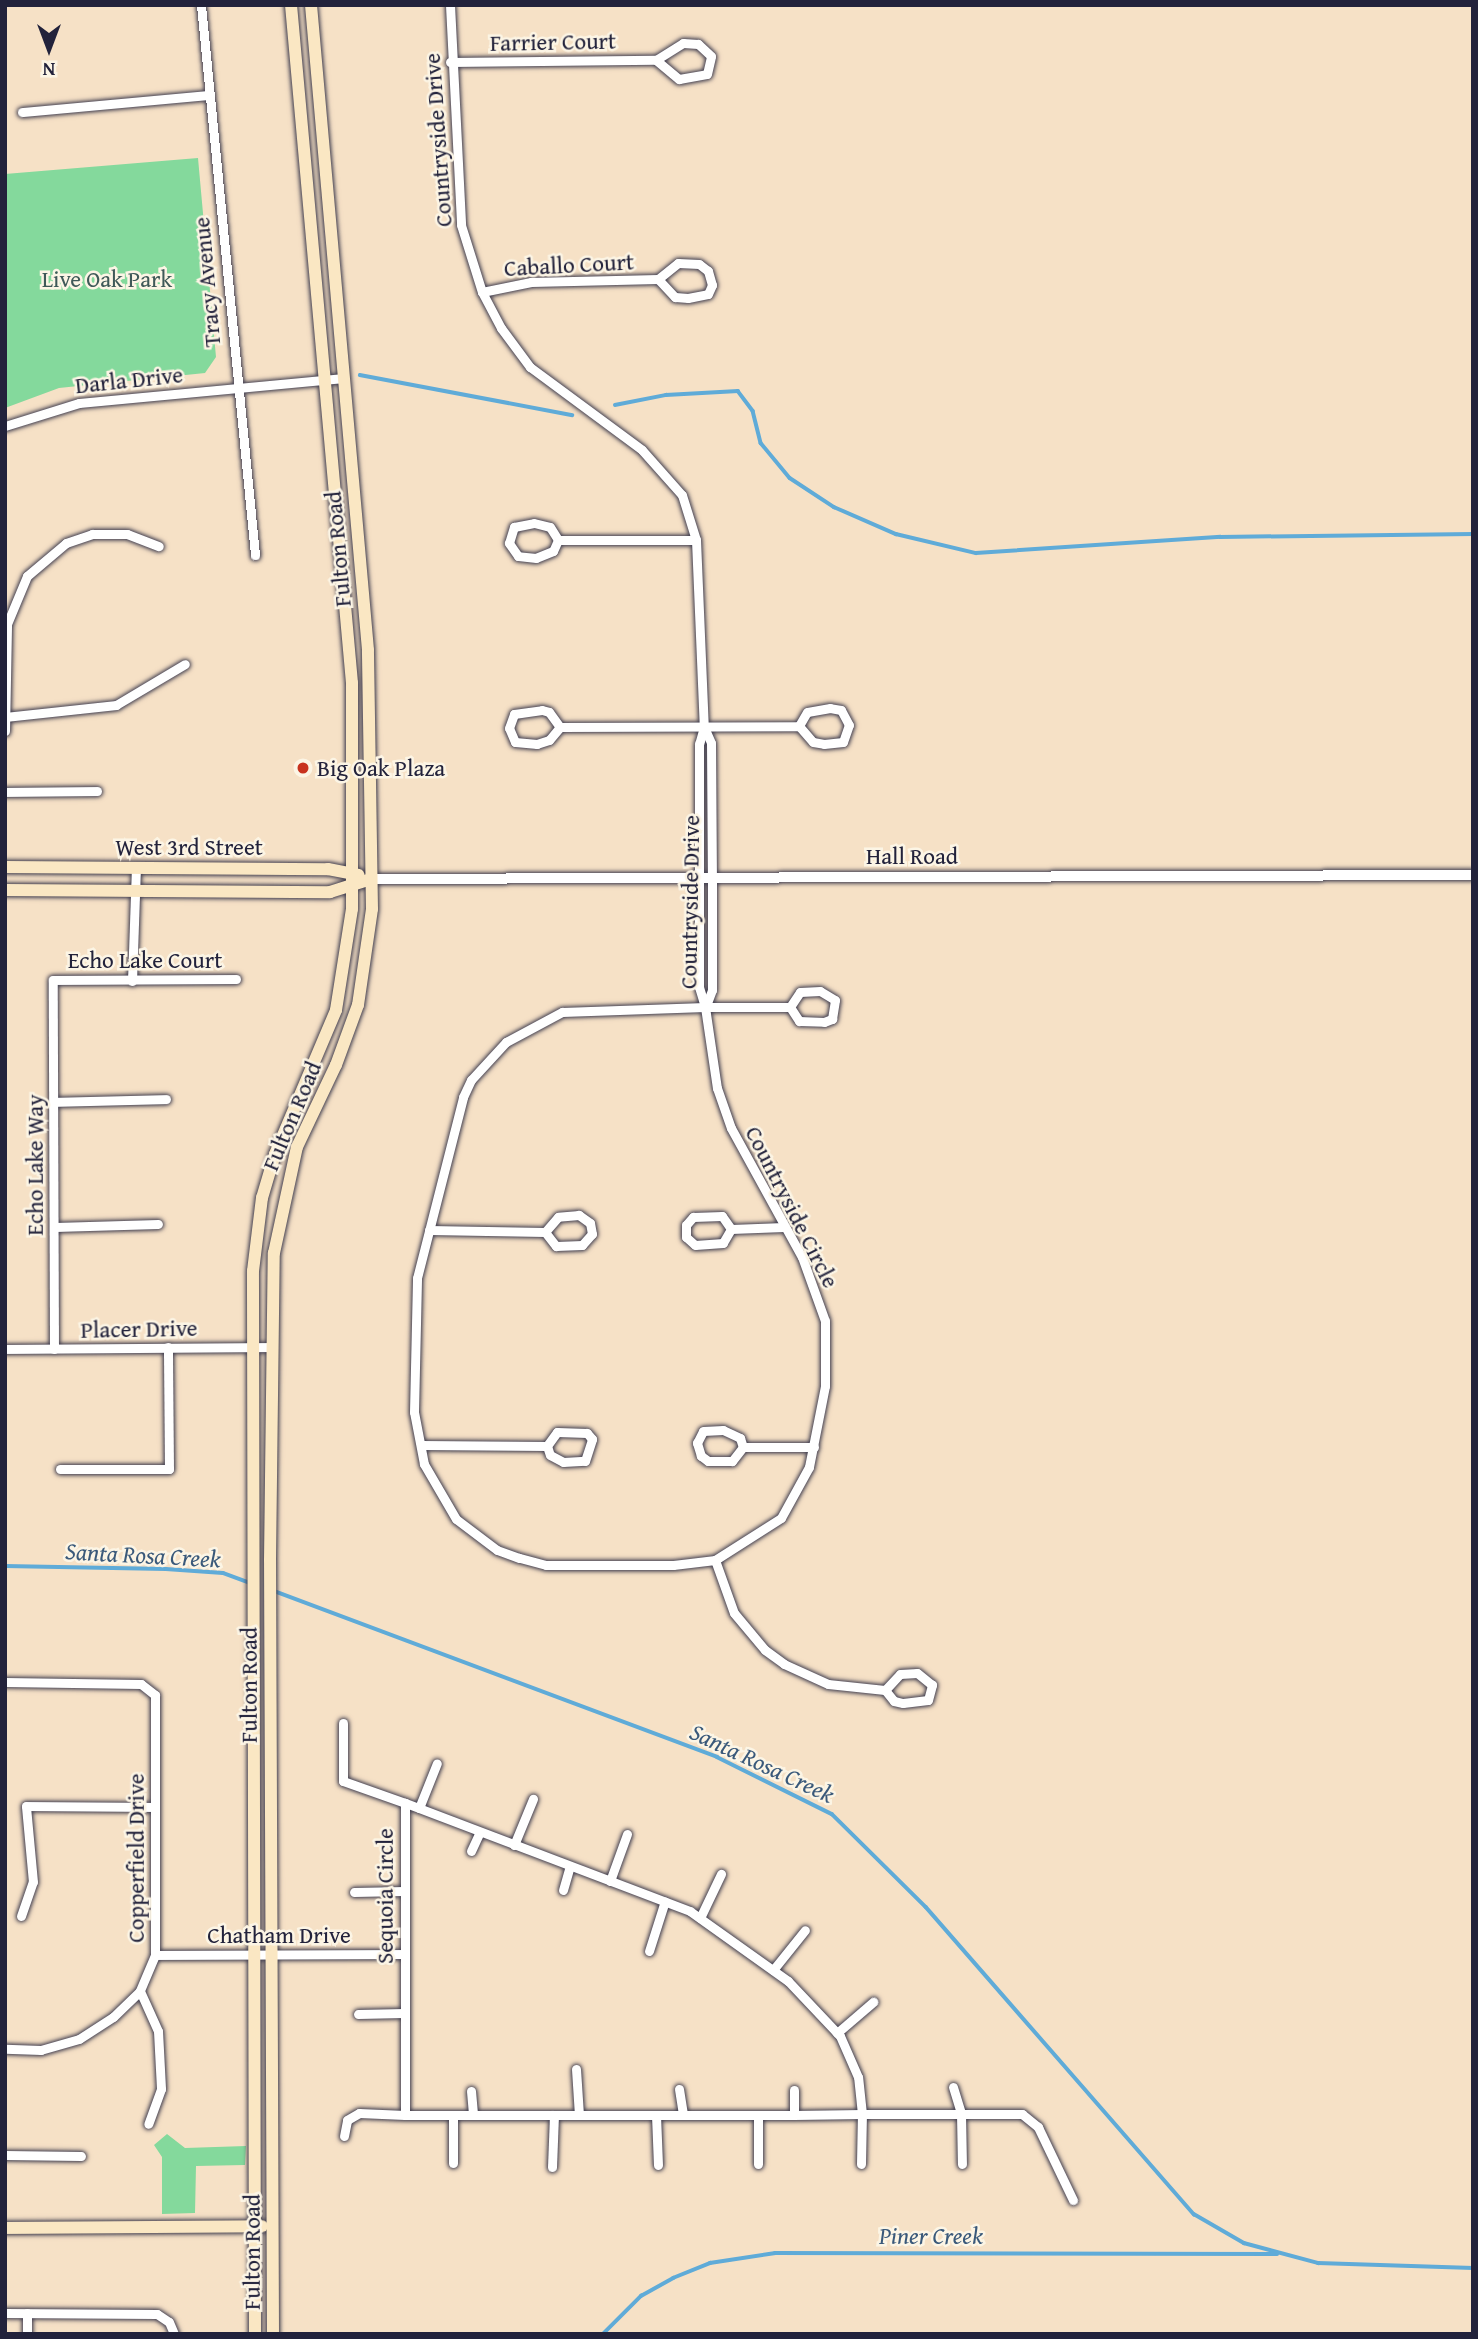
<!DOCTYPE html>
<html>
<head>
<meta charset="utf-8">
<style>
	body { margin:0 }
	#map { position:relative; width:1478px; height:2339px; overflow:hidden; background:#f6e1c6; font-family:"Gentium Book Plus",serif }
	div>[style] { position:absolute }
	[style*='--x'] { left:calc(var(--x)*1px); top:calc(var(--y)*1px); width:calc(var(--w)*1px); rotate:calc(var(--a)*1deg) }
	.green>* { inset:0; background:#84d99c }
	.stream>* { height:3.5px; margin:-1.75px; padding:0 1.75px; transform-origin:1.75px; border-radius:1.75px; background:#5fabd8 }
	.roads { filter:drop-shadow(0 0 2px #423f50) drop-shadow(0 0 2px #423f50) }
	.minor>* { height:9px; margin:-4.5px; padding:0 4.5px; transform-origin:4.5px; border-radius:4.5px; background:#fff }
	.tertiary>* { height:10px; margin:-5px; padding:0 5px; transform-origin:5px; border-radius:5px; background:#fff }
	.secondary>* { height:12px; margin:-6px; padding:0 6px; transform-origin:6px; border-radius:6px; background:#fae7c3 }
	.dots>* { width:19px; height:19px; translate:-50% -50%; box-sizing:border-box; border:4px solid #fcf5e5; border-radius:50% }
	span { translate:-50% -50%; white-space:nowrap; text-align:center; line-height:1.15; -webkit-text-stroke:5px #fcf5e5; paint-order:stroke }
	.street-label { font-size:23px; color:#22223b }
	.park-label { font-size:23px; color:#3f5958 }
	.poi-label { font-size:23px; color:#22223b }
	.left { translate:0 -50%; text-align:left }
	.water-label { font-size:24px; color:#3a597a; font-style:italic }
	.frame { position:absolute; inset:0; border:7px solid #22223b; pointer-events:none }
	.north { position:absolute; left:14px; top:14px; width:70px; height:70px; -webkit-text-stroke:5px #fcf5e5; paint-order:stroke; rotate:180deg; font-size:19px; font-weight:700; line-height:28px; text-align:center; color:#22223b }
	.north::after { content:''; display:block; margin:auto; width:24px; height:32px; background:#22223b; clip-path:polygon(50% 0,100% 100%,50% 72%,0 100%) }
</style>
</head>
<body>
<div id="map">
	<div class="green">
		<i style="clip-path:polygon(198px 158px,216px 357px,205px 373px,59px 388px,5px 408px,5px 174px)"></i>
		<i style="clip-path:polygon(167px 2134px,185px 2148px,246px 2146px,245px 2165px,196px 2166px,195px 2213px,162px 2214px,162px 2157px,154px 2145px)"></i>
	</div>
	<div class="stream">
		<i style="--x:360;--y:375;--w:216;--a:10.7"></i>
		<i style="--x:615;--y:405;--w:52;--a:-11.1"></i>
		<i style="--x:666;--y:395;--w:72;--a:-3.2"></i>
		<i style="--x:738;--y:391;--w:25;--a:53"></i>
		<i style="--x:753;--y:411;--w:33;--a:76"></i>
		<i style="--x:761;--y:443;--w:45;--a:50.4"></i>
		<i style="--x:790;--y:478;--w:53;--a:33.4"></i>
		<i style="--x:834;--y:507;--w:68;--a:23.5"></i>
		<i style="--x:896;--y:534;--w:82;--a:13.4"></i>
		<i style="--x:976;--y:553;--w:245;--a:-3.8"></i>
		<i style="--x:1220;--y:537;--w:253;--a:-0.7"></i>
		<i style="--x:5;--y:1566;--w:161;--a:1.1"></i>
		<i style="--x:166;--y:1569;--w:57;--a:4"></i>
		<i style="--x:223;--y:1573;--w:29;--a:20"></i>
		<i style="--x:274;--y:1591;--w:473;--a:20.5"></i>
		<i style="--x:717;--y:1757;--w:128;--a:26.4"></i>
		<i style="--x:832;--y:1814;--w:132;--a:44.7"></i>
		<i style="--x:926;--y:1907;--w:408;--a:48.9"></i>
		<i style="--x:1194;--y:2214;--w:58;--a:30.1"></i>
		<i style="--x:1244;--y:2243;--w:77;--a:15.1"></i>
		<i style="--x:1318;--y:2263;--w:155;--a:1.8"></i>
		<i style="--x:603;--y:2334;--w:54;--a:-45"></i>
		<i style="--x:641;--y:2296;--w:37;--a:-29"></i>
		<i style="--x:673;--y:2278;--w:40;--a:-22"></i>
		<i style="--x:710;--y:2263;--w:66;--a:-8.7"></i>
		<i style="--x:775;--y:2253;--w:502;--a:0.11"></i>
	</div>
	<div class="roads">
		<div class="minor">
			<i style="--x:201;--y:5;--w:553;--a:84.39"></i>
			<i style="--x:450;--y:5;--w:220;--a:87.1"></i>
			<i style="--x:461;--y:225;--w:70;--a:72.6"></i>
			<i style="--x:482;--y:292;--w:41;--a:62.2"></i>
			<i style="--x:501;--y:328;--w:49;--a:53.4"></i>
			<i style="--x:530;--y:367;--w:139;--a:36.5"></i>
			<i style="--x:642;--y:450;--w:60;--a:48.4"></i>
			<i style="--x:682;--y:495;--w:47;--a:72.7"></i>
			<i style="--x:696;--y:540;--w:187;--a:87.6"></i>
			<i style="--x:704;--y:727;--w:18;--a:106"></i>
			<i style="--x:699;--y:744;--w:243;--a:90"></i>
			<i style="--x:699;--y:987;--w:21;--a:73"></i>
			<i style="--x:450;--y:62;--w:206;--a:-0.6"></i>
			<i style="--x:656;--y:60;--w:30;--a:40"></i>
			<i style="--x:679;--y:79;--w:28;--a:-10"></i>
			<i style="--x:707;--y:74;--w:18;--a:-77"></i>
			<i style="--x:711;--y:56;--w:18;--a:-137"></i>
			<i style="--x:698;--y:44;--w:15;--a:-176"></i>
			<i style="--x:683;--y:43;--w:32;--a:148"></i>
			<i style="--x:22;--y:112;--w:188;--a:-5.2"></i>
			<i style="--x:482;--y:292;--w:50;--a:-11.5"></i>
			<i style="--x:531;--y:282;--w:127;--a:-1.4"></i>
			<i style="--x:658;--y:279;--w:25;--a:47"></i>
			<i style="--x:675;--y:297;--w:13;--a:4"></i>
			<i style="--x:688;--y:298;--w:20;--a:-11"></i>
			<i style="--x:708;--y:294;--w:10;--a:-66"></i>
			<i style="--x:712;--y:285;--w:15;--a:-106"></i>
			<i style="--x:708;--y:271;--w:11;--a:-142"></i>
			<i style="--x:699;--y:264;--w:21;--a:-177"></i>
			<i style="--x:678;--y:263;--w:26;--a:141"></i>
			<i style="--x:5;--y:426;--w:77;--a:-17.3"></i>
			<i style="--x:79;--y:403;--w:266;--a:-5.4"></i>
			<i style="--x:558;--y:540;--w:12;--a:114"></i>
			<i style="--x:553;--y:551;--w:18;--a:158"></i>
			<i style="--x:536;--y:558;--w:18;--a:-174"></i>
			<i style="--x:518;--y:556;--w:16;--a:-125"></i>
			<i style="--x:509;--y:543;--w:17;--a:-73"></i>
			<i style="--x:514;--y:527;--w:20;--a:-11"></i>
			<i style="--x:534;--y:523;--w:16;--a:14"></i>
			<i style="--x:550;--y:527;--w:15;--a:58"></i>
			<i style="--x:558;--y:540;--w:138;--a:0"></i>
			<i style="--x:5;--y:717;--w:112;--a:-6.2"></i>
			<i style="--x:116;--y:705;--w:80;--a:-30.7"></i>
			<i style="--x:560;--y:727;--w:17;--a:130"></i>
			<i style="--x:549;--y:740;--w:13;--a:162"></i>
			<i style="--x:537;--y:744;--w:22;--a:-175"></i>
			<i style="--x:515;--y:742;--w:15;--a:-113"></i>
			<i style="--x:509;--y:728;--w:15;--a:-70"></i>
			<i style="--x:514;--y:714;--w:28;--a:-8"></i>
			<i style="--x:542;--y:710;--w:7;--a:16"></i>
			<i style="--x:549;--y:712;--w:19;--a:54"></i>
			<i style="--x:560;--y:727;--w:239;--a:-0.2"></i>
			<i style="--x:799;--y:726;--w:21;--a:49"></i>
			<i style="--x:813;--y:742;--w:11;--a:10"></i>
			<i style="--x:824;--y:744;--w:19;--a:-6"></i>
			<i style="--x:843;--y:742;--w:18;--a:-71"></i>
			<i style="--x:849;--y:725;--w:17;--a:-118"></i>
			<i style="--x:841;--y:710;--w:11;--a:-170"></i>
			<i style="--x:830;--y:708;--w:23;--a:170"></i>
			<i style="--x:807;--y:712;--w:16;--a:120"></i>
			<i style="--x:704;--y:727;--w:17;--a:66"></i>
			<i style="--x:711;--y:743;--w:136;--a:89.6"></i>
			<i style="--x:712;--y:879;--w:111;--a:90"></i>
			<i style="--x:712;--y:990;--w:17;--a:111"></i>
			<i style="--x:5;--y:731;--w:107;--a:-88.9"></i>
			<i style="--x:7;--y:624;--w:52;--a:-67.4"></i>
			<i style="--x:27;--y:576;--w:51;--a:-40.2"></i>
			<i style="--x:66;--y:543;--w:28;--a:-19"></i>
			<i style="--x:92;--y:534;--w:35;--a:0"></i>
			<i style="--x:127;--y:534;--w:34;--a:21"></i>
			<i style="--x:5;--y:792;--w:92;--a:-0.6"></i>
			<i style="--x:132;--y:981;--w:113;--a:-88"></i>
			<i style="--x:705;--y:1007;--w:82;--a:81.6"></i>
			<i style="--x:717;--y:1088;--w:42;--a:70.7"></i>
			<i style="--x:731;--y:1128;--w:147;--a:61.2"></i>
			<i style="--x:802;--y:1257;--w:68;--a:70.2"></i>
			<i style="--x:825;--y:1321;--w:65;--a:90"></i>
			<i style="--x:825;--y:1386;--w:83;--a:101.2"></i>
			<i style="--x:809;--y:1467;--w:58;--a:118.8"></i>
			<i style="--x:781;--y:1518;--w:78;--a:147.5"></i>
			<i style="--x:715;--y:1560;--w:42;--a:173.2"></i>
			<i style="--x:673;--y:1565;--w:127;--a:180"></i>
			<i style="--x:546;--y:1565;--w:28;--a:-165"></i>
			<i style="--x:519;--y:1558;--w:23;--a:-160"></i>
			<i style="--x:497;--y:1550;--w:51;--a:-142.9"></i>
			<i style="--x:456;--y:1519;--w:64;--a:-120.2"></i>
			<i style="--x:424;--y:1464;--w:53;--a:-100.9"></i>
			<i style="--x:414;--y:1412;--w:134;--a:-88.7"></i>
			<i style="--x:417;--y:1278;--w:187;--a:-75.7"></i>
			<i style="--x:463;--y:1097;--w:19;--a:-65"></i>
			<i style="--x:471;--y:1080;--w:52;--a:-47.4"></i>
			<i style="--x:506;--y:1042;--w:64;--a:-28.2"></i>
			<i style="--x:562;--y:1012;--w:143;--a:-2"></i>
			<i style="--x:705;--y:1007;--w:85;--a:0"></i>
			<i style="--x:790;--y:1007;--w:17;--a:57"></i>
			<i style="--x:799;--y:1021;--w:25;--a:2"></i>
			<i style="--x:824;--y:1022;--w:9;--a:-21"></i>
			<i style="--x:832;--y:1019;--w:19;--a:-81"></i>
			<i style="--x:835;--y:1000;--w:17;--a:-149"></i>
			<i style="--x:820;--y:991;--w:20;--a:177"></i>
			<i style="--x:800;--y:992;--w:18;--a:124"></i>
			<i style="--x:54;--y:1102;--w:112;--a:-1.5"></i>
			<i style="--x:55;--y:1227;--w:103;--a:-1.7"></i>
			<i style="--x:731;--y:1229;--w:16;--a:120"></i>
			<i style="--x:723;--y:1243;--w:28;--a:176"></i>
			<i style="--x:695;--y:1245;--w:12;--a:-138"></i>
			<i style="--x:686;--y:1237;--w:12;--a:-90"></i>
			<i style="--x:686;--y:1225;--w:11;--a:-49"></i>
			<i style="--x:693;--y:1217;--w:29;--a:-2"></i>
			<i style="--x:722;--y:1216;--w:16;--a:55"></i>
			<i style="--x:731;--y:1229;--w:53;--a:-2.2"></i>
			<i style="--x:429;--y:1230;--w:116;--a:1"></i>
			<i style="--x:545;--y:1232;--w:18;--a:52"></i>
			<i style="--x:556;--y:1246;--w:26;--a:-2"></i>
			<i style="--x:582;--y:1245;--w:15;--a:-48"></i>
			<i style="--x:592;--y:1234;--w:11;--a:-100"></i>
			<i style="--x:590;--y:1223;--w:14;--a:-144"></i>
			<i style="--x:579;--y:1215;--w:21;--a:175"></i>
			<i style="--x:558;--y:1217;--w:20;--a:131"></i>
			<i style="--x:5;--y:1349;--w:267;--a:-0.4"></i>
			<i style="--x:54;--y:1349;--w:369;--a:-90.2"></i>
			<i style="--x:53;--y:980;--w:183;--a:-0.3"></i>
			<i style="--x:421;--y:1445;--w:126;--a:0.5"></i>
			<i style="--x:547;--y:1446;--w:9;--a:72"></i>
			<i style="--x:550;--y:1455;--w:15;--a:28"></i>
			<i style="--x:563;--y:1462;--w:22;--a:-3"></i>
			<i style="--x:585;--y:1461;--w:23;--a:-72"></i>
			<i style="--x:592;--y:1439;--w:8;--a:-130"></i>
			<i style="--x:587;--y:1433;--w:30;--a:-178"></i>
			<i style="--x:557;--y:1432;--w:17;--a:126"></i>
			<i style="--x:743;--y:1447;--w:18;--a:128"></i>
			<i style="--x:732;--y:1461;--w:24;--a:180"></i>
			<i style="--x:708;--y:1461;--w:9;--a:-144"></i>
			<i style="--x:701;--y:1456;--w:14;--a:-107"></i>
			<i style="--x:697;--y:1443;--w:13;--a:-63"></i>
			<i style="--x:703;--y:1431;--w:20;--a:-3"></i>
			<i style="--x:723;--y:1430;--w:19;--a:25"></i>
			<i style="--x:740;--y:1438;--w:9;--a:72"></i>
			<i style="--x:743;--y:1447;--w:71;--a:0"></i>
			<i style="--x:60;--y:1469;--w:109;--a:0"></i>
			<i style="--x:169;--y:1469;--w:122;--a:-90.5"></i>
			<i style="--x:715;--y:1560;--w:56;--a:70.3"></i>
			<i style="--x:734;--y:1613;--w:48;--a:50"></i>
			<i style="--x:765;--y:1650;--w:24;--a:36"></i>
			<i style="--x:784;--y:1664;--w:48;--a:24.4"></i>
			<i style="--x:828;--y:1684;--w:57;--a:6"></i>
			<i style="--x:885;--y:1690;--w:14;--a:51"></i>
			<i style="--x:894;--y:1701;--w:9;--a:13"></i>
			<i style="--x:903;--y:1703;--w:25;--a:-7"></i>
			<i style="--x:928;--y:1700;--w:16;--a:-75"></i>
			<i style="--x:932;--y:1685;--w:19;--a:-141"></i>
			<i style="--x:917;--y:1673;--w:17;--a:177"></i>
			<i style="--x:900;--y:1674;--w:22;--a:133"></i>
			<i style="--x:5;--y:1682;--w:136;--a:0.8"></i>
			<i style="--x:141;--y:1684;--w:18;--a:38"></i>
			<i style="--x:155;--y:1695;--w:260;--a:90"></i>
			<i style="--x:155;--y:1955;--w:39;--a:113"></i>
			<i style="--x:140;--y:1991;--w:37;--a:136"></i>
			<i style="--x:113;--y:2017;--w:40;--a:147.1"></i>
			<i style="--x:79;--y:2039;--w:40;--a:164"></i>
			<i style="--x:41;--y:2050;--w:36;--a:-178"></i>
			<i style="--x:343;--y:1723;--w:58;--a:90"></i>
			<i style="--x:343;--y:1781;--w:66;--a:19.5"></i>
			<i style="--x:419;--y:1808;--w:48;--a:-68.2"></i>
			<i style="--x:514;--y:1845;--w:50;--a:-67.6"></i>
			<i style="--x:471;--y:1851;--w:21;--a:-65"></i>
			<i style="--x:610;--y:1881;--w:50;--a:-70.1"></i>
			<i style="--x:563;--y:1890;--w:25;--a:-74"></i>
			<i style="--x:354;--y:1892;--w:50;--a:-1.1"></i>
			<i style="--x:21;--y:1916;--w:36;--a:-71"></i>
			<i style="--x:33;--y:1882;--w:76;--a:-95.3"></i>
			<i style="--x:26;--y:1806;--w:129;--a:0.4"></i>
			<i style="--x:700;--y:1918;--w:49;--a:-64.5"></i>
			<i style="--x:649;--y:1951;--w:52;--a:-72.3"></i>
			<i style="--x:155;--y:1955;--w:249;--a:-0.2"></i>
			<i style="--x:773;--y:1970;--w:51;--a:-51.3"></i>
			<i style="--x:140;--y:1991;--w:44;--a:65.8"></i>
			<i style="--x:158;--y:2031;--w:58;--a:87"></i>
			<i style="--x:161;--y:2089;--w:37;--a:110"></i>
			<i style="--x:358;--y:2014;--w:46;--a:-1.2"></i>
			<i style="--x:837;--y:2033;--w:48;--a:-40.7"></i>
			<i style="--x:576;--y:2069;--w:46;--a:86.3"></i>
			<i style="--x:953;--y:2087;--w:28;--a:73"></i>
			<i style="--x:961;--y:2114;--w:50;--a:88.9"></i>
			<i style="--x:679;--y:2089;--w:26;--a:81"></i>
			<i style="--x:471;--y:2091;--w:24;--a:85"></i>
			<i style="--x:656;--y:2115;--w:50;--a:87.7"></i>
			<i style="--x:758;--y:2115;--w:49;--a:90"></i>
			<i style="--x:794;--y:2115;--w:25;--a:-90"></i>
			<i style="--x:344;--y:2136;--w:16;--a:-79"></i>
			<i style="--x:347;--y:2120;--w:14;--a:-30"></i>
			<i style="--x:359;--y:2113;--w:46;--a:2.5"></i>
			<i style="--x:5;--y:2155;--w:76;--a:0.8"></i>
			<i style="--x:453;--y:2163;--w:48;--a:-90"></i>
			<i style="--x:861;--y:2164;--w:50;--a:-88.9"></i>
			<i style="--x:862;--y:2114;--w:37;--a:-96"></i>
			<i style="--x:858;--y:2077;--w:45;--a:-113.7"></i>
			<i style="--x:840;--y:2036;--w:76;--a:-133.4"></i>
			<i style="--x:788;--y:1981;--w:120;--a:-144.5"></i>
			<i style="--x:690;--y:1911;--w:305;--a:-159.2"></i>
			<i style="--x:405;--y:1803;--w:312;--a:90"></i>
			<i style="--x:405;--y:2115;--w:389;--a:0"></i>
			<i style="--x:794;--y:2115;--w:68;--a:-0.8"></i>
			<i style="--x:862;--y:2114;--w:160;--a:0"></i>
			<i style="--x:1022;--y:2114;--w:21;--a:39"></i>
			<i style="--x:1038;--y:2127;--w:81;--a:64.4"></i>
			<i style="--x:552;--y:2167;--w:52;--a:-87.8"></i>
			<i style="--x:5;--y:2313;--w:152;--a:0.4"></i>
			<i style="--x:157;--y:2314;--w:14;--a:34"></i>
			<i style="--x:169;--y:2322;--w:13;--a:67"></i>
			<i style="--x:27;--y:2334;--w:21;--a:-90"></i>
		</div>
		<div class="tertiary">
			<i style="--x:371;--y:879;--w:1102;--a:-0.21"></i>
		</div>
		<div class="secondary">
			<i style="--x:5;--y:867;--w:323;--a:0.4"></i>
			<i style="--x:328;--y:869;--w:31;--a:11"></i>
			<i style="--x:5;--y:890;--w:325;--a:0.4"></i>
			<i style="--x:330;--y:892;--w:43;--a:-17.6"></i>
			<i style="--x:5;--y:2228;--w:257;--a:-0.4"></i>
			<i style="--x:255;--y:2334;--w:1063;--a:-90.11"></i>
			<i style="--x:253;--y:1271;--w:74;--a:-83"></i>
			<i style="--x:262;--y:1198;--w:46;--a:-73.5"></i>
			<i style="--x:275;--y:1154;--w:156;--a:-67"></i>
			<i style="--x:336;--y:1010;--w:102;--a:-81"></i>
			<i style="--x:352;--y:909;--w:226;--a:-90"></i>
			<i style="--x:352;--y:683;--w:681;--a:-95.14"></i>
			<i style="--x:273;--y:2334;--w:774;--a:-90.22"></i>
			<i style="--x:270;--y:1560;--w:307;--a:-89.3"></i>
			<i style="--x:274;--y:1253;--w:108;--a:-77.8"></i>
			<i style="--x:297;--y:1147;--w:91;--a:-64.6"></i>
			<i style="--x:336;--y:1065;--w:64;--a:-69.9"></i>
			<i style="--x:358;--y:1005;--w:97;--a:-81.7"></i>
			<i style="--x:372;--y:909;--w:259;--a:-90.9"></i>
			<i style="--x:368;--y:650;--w:648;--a:-95.05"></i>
		</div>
	</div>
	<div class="dots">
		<i style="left:303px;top:768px;background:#c8321e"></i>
	</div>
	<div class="street-label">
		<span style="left:553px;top:42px;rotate:-1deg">Farrier Court</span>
		<span style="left:438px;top:140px;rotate:-94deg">Countryside Drive</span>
		<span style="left:569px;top:265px;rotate:-3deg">Caballo Court</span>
		<span style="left:207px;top:282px;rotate:-95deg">Tracy Avenue</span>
		<span style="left:129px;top:380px;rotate:-6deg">Darla Drive</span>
		<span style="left:338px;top:549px;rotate:-95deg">Fulton Road</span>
		<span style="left:189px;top:847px">West 3rd Street</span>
		<span style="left:912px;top:856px">Hall Road</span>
		<span style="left:690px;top:902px;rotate:-89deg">Countryside Drive</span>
		<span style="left:145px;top:960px">Echo Lake Court</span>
		<span style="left:292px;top:1116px;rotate:-67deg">Fulton Road</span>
		<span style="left:35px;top:1165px;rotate:-90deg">Echo Lake Way</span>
		<span style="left:792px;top:1207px;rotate:63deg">Countryside Circle</span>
		<span style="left:139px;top:1329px;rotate:-1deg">Placer Drive</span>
		<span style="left:249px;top:1685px;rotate:-90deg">Fulton Road</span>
		<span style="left:136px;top:1858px;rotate:-90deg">Copperfield Drive</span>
		<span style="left:385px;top:1896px;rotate:-90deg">Sequoia Circle</span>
		<span style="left:279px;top:1935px">Chatham Drive</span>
		<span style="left:252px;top:2252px;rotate:-90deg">Fulton Road</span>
	</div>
	<div class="park-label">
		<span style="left:107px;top:279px">Live Oak Park</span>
	</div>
	<div class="poi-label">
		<span class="left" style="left:317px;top:768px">Big Oak Plaza</span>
	</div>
	<div class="water-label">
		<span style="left:143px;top:1555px;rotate:3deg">Santa Rosa Creek</span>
		<span style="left:762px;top:1763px;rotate:25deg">Santa Rosa Creek</span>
		<span style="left:931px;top:2236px">Piner Creek</span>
	</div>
	<div class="frame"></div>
	<div class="north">N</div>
</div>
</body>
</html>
